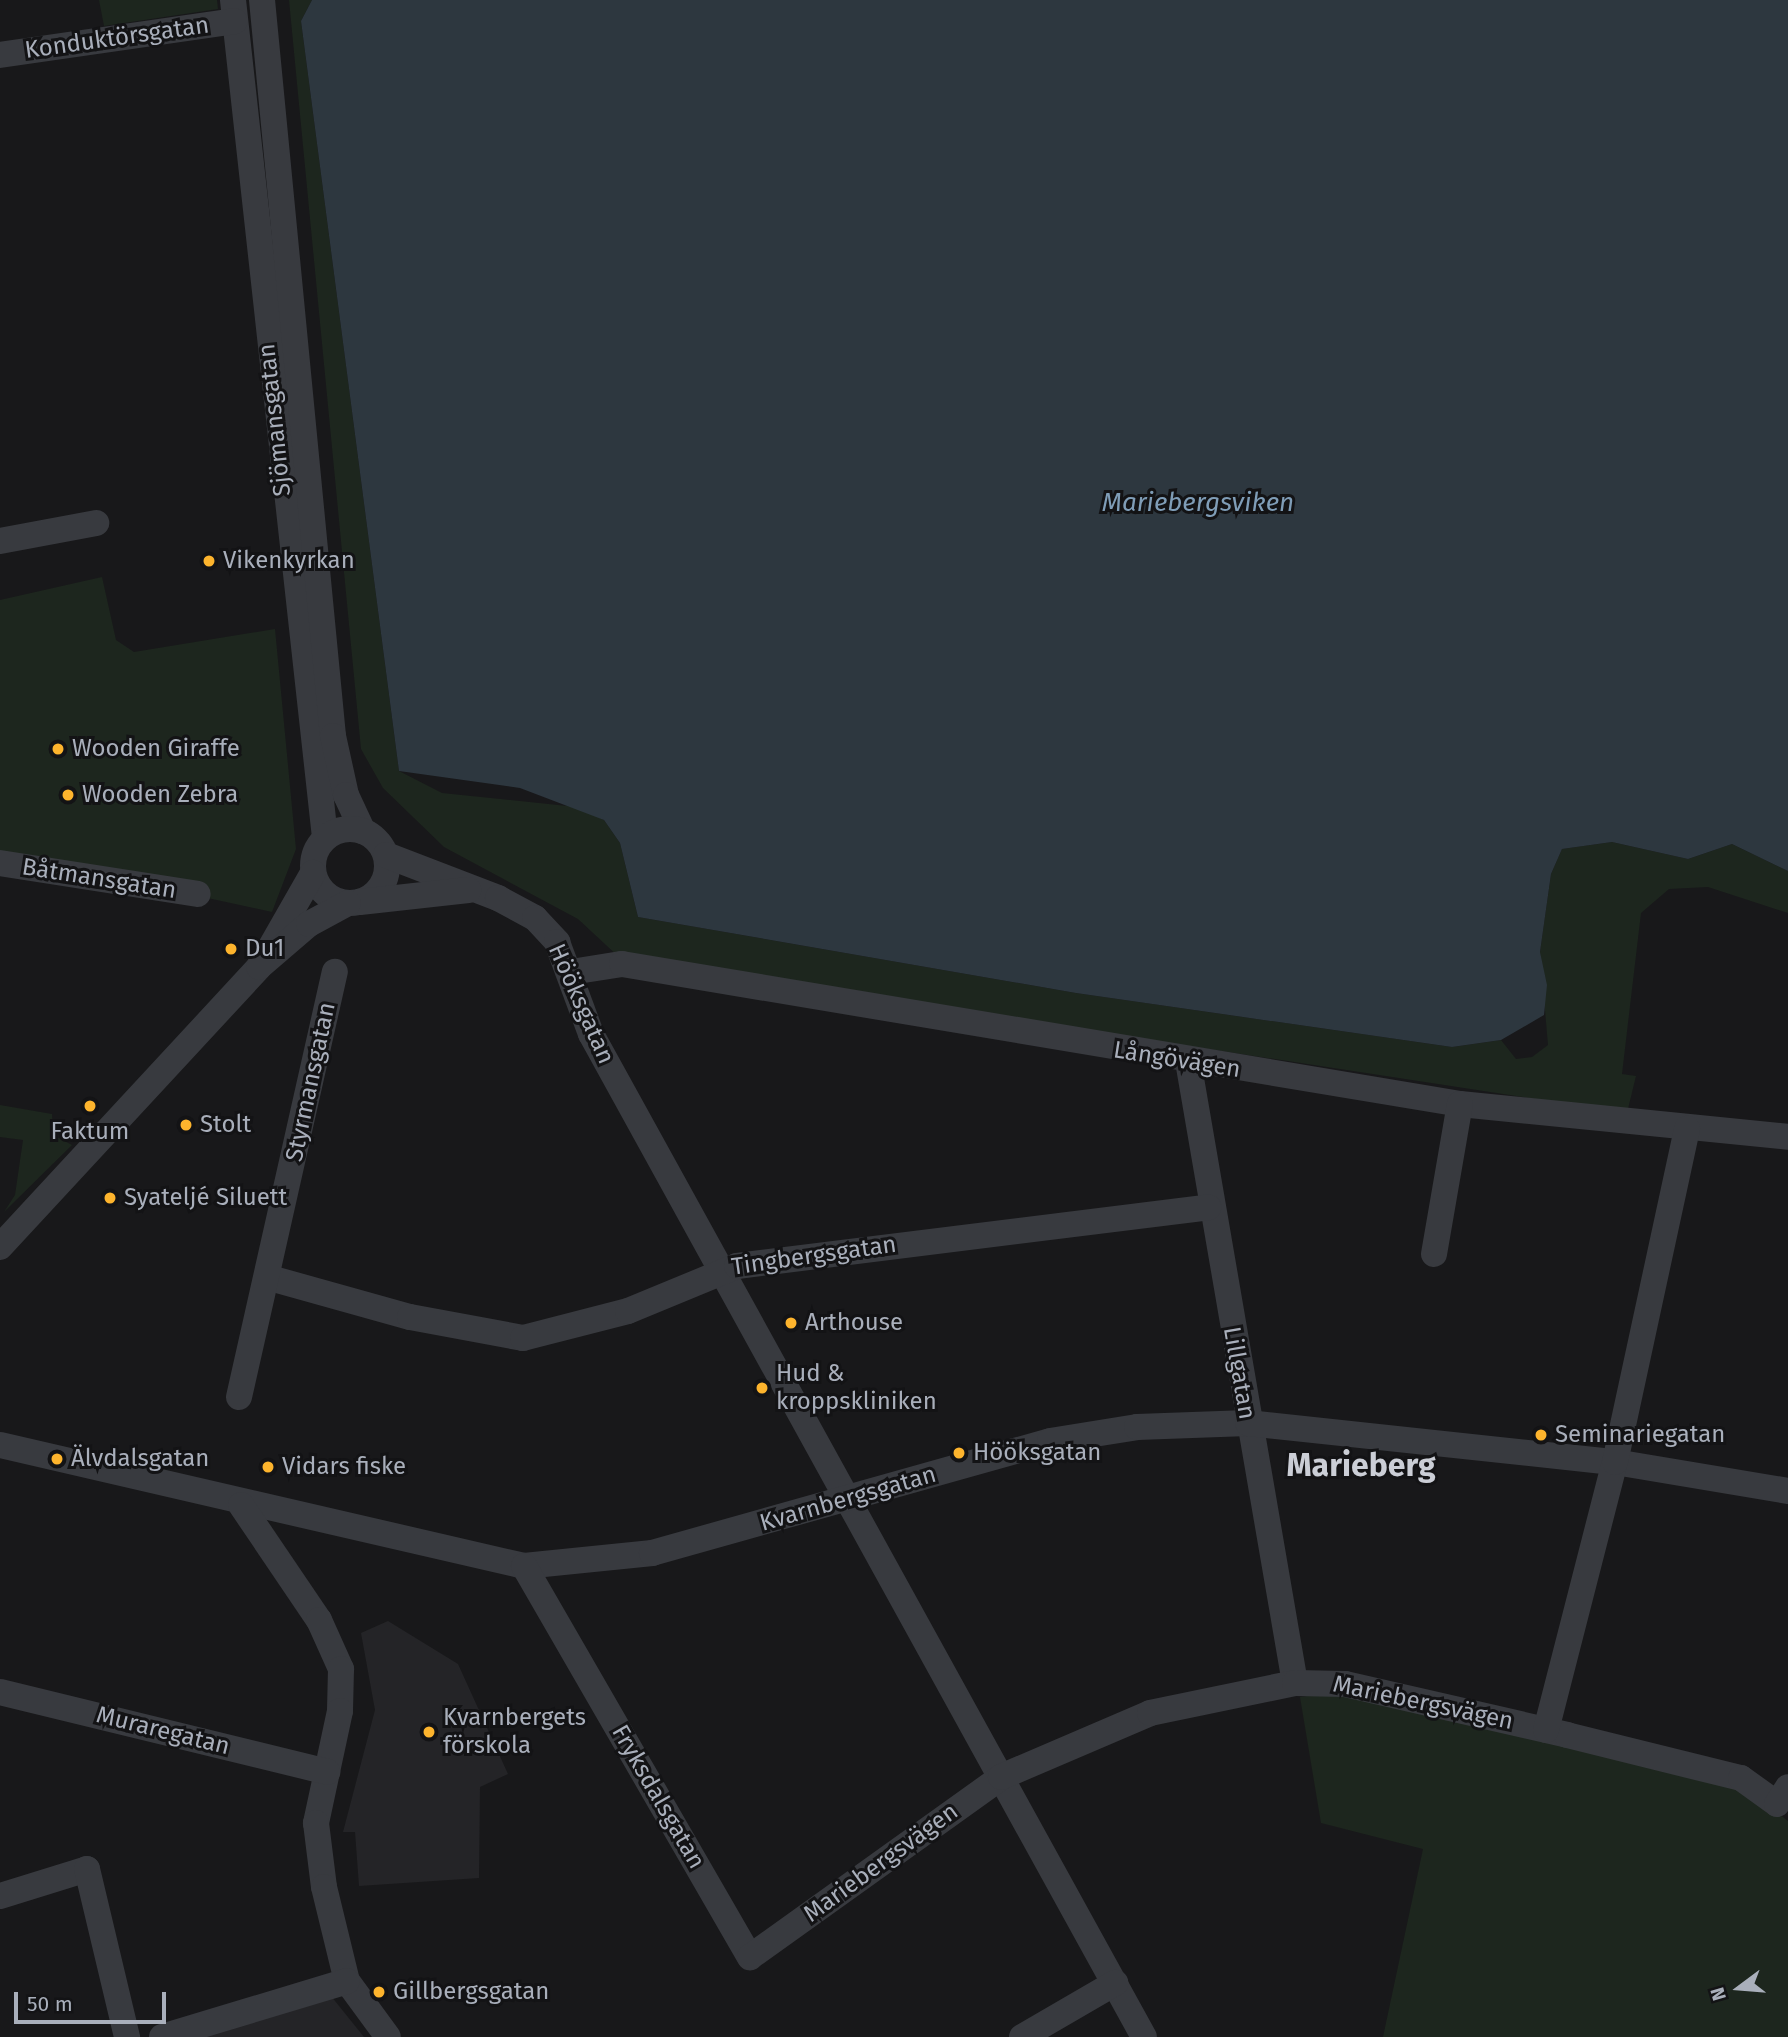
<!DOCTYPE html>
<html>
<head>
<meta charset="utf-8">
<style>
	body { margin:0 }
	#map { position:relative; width:1788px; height:2037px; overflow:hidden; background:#18181a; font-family:"Fira Sans",sans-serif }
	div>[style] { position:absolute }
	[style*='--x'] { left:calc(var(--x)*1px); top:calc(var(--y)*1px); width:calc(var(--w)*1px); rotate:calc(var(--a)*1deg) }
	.built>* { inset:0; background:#242427 }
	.green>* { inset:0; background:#1d261e }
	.water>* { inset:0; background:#2d373f }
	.minor>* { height:26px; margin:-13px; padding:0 13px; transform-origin:13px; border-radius:13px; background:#383a3f }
	.minor>.ring { margin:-13px; padding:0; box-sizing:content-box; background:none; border:26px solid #383a3f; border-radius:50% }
	.dots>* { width:19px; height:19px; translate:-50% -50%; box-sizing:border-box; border:4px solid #131315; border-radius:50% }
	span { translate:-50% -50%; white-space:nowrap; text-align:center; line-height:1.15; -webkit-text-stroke:6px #131315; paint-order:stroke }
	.street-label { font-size:24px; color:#a9afbb }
	.poi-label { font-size:24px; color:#a9afbb }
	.left { translate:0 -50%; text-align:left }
	.water-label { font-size:26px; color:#7f9db7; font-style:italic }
	.district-label { font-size:32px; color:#cbced6; font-weight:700 }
	.north { position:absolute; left:1704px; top:1953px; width:70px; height:70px; -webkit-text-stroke:5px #131315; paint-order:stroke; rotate:254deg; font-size:19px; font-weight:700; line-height:28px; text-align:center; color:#a9afbb }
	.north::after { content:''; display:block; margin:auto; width:24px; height:32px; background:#a9afbb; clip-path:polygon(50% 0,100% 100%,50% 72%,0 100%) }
	.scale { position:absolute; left:14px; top:1992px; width:152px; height:32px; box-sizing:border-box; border:4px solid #a9afbb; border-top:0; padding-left:9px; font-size:21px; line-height:24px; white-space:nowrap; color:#a9afbb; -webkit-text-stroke:5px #131315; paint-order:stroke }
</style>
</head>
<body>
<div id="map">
	<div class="built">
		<i style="clip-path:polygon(388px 1621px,458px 1664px,508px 1774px,480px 1787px,479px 1878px,359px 1886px,355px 1832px,343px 1832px,375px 1710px,361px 1633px)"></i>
		<i style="clip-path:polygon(331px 1996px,364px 2037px,198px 2037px)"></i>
	</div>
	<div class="green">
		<i style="clip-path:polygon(99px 0,217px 0,218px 9px,104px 26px)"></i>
		<i style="clip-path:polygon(289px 0,312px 0,301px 21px,399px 771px,442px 793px,577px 807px,604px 820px,620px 843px,638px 917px,1076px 993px,1452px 1047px,1501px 1040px,1516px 1059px,1532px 1057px,1548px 1045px,1540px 952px,1551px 874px,1562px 849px,1612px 842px,1688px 859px,1732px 844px,1788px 871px,1788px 913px,1708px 887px,1669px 889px,1641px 913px,1622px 1074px,1636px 1076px,1627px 1113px,621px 959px,578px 919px,444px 847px,383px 788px,361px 749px)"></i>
		<i style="clip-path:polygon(102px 577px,116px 640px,134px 652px,275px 629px,296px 849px,272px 912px,0 853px,0 600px)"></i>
		<i style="clip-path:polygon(0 1105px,52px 1114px,53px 1135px,72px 1145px,4px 1212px,15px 1195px,23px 1140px,0 1137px)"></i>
		<i style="clip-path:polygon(1345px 1691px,1735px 1780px,1788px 1821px,1788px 2037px,1383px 2037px,1423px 1849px,1321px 1823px,1300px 1697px)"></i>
	</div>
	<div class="water">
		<i style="clip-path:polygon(312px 0,1788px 0,1788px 871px,1732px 844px,1688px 859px,1612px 842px,1562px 849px,1551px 874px,1540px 952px,1547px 985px,1544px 1015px,1501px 1040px,1452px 1047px,1076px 993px,638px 917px,620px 843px,604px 820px,520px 788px,399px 771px,301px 21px)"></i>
	</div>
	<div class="minor">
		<i style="--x:233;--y:0;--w:843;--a:83.73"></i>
		<i style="--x:262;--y:0;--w:739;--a:84.49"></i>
		<i style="--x:333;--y:736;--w:60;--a:77.6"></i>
		<i style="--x:346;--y:795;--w:40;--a:65"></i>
		<i style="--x:0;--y:55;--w:237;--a:-8.2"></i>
		<i style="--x:0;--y:541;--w:98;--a:-10.6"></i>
		<i class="ring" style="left:313px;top:829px;width:48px;height:48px"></i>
		<i style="--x:386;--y:855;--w:120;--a:21"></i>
		<i style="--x:498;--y:898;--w:42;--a:28.4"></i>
		<i style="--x:535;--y:918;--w:33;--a:47"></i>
		<i style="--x:557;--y:942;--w:98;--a:69.7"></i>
		<i style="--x:591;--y:1034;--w:1145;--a:61.13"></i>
		<i style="--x:0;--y:863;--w:200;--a:8.9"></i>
		<i style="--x:360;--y:902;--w:109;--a:-6.3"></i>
		<i style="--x:269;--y:950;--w:89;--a:-60.3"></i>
		<i style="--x:571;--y:972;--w:52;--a:-8.9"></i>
		<i style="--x:622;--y:964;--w:850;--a:9.48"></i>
		<i style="--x:1460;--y:1104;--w:330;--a:5.7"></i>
		<i style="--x:1188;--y:1061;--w:631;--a:80.24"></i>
		<i style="--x:0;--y:1247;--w:381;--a:-47.2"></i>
		<i style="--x:259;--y:967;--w:66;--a:-40.7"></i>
		<i style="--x:309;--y:924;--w:44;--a:-28.3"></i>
		<i style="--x:1434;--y:1254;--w:152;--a:-80.2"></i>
		<i style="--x:270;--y:1278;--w:145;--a:15.6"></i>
		<i style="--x:410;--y:1317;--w:115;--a:10.5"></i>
		<i style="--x:523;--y:1338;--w:108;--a:-14.4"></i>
		<i style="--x:628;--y:1311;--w:118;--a:-22.4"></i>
		<i style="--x:737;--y:1266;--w:475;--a:-7.1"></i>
		<i style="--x:239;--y:1397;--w:436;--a:-77.3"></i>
		<i style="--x:0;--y:1445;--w:538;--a:13"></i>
		<i style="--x:524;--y:1566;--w:129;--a:-5.8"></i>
		<i style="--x:652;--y:1553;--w:413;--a:-15.7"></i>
		<i style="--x:1050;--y:1441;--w:88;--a:-9.1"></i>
		<i style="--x:1137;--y:1427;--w:111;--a:-2.1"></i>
		<i style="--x:1248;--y:1423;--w:369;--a:6.1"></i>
		<i style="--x:1615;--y:1462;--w:175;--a:9.5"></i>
		<i style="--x:241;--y:1505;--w:139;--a:55.9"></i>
		<i style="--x:319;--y:1620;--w:54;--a:65.8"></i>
		<i style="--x:341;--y:1669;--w:42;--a:91.4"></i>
		<i style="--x:340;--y:1711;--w:115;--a:102.1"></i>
		<i style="--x:316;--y:1823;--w:64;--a:82.9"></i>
		<i style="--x:324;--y:1887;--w:97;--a:76.3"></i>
		<i style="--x:347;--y:1981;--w:69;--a:53.8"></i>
		<i style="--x:524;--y:1566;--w:452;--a:60"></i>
		<i style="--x:750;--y:1957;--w:309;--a:-35.6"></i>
		<i style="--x:1001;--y:1777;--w:162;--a:-23.2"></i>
		<i style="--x:1150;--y:1713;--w:148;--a:-11.7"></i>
		<i style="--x:1295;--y:1683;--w:50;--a:1.1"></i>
		<i style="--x:1345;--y:1684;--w:228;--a:12.9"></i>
		<i style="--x:1567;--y:1735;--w:179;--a:13.9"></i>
		<i style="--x:1741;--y:1778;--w:44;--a:35.8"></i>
		<i style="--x:1777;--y:1804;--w:20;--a:-57"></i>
		<i style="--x:0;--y:1692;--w:337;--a:13.7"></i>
		<i style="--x:1546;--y:1730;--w:277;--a:-75.6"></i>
		<i style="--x:1615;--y:1462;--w:341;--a:-77.8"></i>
		<i style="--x:0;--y:1896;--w:91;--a:-17.2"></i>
		<i style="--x:87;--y:1869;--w:173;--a:76.6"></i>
		<i style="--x:162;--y:2037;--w:193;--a:-16.8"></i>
		<i style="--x:1022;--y:2037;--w:108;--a:-30.1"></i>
	</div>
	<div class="dots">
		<i style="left:209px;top:561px;background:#fdb42d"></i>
		<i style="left:58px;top:749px;background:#fdb42d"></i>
		<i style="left:68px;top:795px;background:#fdb42d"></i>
		<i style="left:231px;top:949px;background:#fdb42d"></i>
		<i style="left:90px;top:1106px;background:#fdb42d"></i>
		<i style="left:186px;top:1125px;background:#fdb42d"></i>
		<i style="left:110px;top:1198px;background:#fdb42d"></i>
		<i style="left:791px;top:1323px;background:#fdb42d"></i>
		<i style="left:762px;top:1388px;background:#fdb42d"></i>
		<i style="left:1541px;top:1435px;background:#fdb42d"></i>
		<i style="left:959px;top:1453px;background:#fdb42d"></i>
		<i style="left:57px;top:1459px;background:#fdb42d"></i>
		<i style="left:268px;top:1467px;background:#fdb42d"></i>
		<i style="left:429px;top:1732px;background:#fdb42d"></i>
		<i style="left:379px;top:1992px;background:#fdb42d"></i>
	</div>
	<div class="street-label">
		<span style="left:117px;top:38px;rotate:-8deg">Konduktörsgatan</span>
		<span style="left:275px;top:420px;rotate:-96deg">Sjömansgatan</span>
		<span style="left:99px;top:879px;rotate:9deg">Båtmansgatan</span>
		<span style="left:581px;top:1004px;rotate:66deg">Hööksgatan</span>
		<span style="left:1177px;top:1060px;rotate:9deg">Långövägen</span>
		<span style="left:311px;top:1082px;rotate:-78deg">Styrmansgatan</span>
		<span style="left:814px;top:1256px;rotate:-8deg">Tingbergsgatan</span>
		<span style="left:1239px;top:1373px;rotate:80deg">Lillgatan</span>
		<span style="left:848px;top:1499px;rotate:-16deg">Kvarnbergsgatan</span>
		<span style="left:1423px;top:1703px;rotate:12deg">Mariebergsvägen</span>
		<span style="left:163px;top:1731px;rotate:14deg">Muraregatan</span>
		<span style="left:658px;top:1797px;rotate:60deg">Fryksdalsgatan</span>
		<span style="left:881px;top:1863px;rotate:-36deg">Mariebergsvägen</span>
	</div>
	<div class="poi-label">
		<span class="left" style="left:223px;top:561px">Vikenkyrkan</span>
		<span class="left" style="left:72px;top:749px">Wooden Giraffe</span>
		<span class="left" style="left:82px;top:795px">Wooden Zebra</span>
		<span class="left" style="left:245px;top:949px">Du1</span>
		<span class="left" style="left:200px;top:1125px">Stolt</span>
		<span style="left:90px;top:1132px">Faktum</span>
		<span class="left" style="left:124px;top:1198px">Syateljé Siluett</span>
		<span class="left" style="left:805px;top:1323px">Arthouse</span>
		<span class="left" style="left:776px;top:1388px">Hud &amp;<br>kroppskliniken</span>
		<span class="left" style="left:1555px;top:1435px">Seminariegatan</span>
		<span class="left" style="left:973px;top:1453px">Hööksgatan</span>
		<span class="left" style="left:71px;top:1459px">Älvdalsgatan</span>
		<span class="left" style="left:282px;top:1467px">Vidars fiske</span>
		<span class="left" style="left:443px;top:1732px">Kvarnbergets<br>förskola</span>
		<span class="left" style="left:393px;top:1992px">Gillbergsgatan</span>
	</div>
	<div class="water-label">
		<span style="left:1198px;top:503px">Mariebergsviken</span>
	</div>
	<div class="district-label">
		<span style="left:1361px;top:1465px">Marieberg</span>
	</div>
	<div class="north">N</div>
	<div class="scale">50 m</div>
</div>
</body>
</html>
